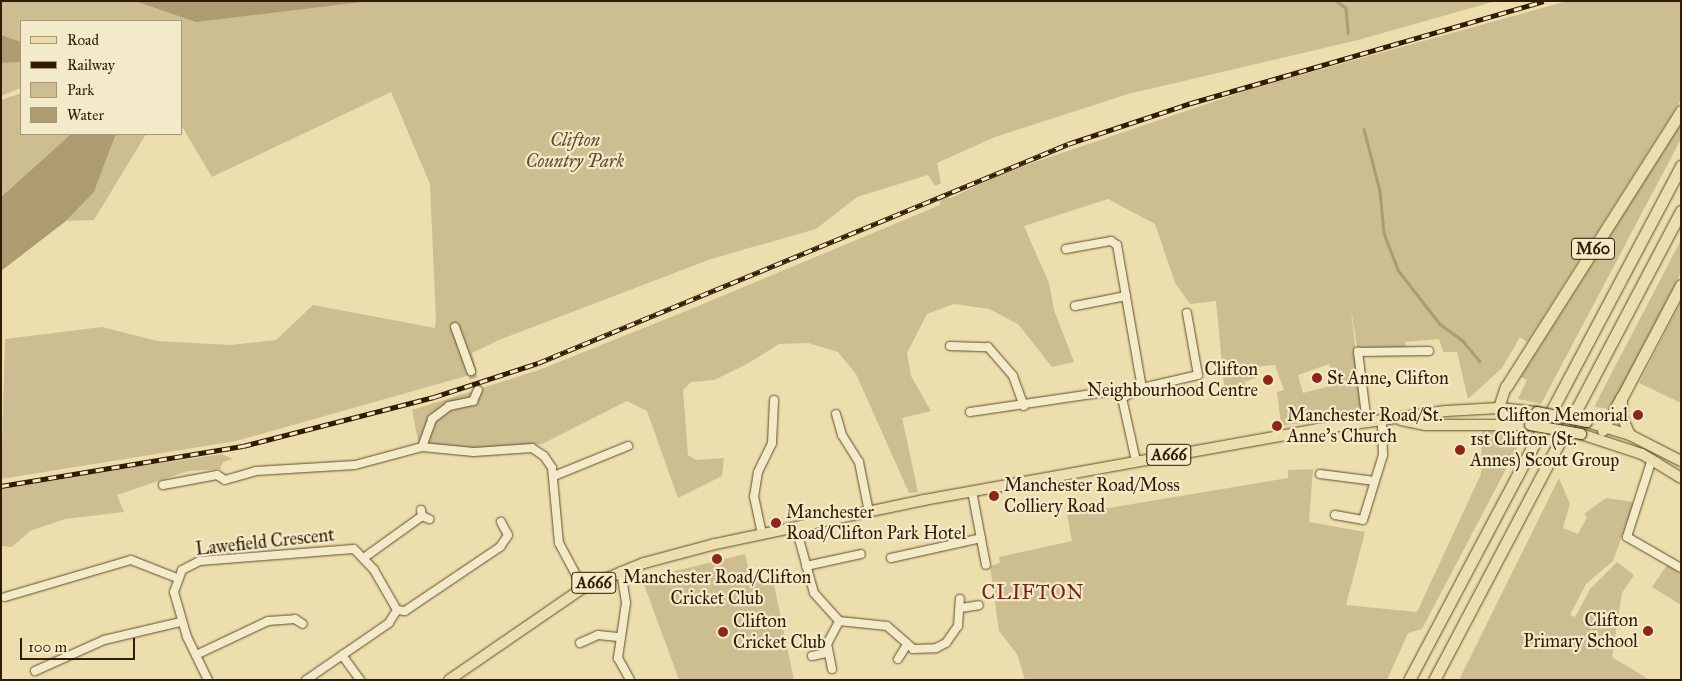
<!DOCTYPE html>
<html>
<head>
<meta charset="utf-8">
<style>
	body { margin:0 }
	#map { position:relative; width:1682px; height:681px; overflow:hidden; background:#ecdfad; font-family:"IM FELL Great Primer",serif }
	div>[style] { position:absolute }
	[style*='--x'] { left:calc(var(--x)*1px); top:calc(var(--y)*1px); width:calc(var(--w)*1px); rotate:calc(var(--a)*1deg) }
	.green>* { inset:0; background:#ccbe90 }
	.water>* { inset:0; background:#ad9c72 }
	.stream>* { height:2.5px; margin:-1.25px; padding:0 1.25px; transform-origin:1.25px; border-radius:1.25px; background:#ad9c72 }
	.minor-tunnel>* { height:8px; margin-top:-4px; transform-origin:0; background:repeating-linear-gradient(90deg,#c7b88a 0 8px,transparent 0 12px) }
	.roads { filter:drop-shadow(0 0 1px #604c2b) drop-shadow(0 0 1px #604c2b) }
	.minor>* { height:8px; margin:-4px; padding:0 4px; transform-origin:4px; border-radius:4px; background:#f3eaca }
	.major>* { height:10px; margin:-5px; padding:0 5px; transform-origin:5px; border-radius:5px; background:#ecdfad }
	.highway>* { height:11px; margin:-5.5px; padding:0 5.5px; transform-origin:5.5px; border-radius:5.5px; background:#ecdfad }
	.rail>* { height:4.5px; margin-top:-2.25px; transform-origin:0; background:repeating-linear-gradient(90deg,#f3eaca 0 8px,#321b00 0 16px); box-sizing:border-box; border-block:1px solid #321b00 }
	.bridges { filter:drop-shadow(0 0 1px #321b00) drop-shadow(0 0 1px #321b00) }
	.major-bridge>* { height:10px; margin:-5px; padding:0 5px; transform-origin:5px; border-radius:5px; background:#ecdfad }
	.dots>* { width:14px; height:14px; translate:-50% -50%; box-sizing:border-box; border:2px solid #f3eaca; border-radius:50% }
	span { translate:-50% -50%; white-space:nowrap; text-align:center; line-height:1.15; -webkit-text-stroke:4.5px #f3eaca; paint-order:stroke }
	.shield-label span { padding:1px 4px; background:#f3eaca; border:1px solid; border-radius:4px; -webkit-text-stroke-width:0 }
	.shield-label { font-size:16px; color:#321b00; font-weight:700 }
	.park-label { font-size:18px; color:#604c2b; font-style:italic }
	.poi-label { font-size:18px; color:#321b00 }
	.right { translate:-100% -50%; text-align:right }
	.left { translate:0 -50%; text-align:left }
	.street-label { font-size:18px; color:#321b00 }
	.quarter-label { font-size:20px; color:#7a1f14; letter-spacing:1px }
	.frame { position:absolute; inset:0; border:2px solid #321b00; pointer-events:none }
	.legend { position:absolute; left:20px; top:20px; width:162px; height:115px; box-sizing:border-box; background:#f3eaca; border:1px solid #a69779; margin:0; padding:6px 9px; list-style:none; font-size:15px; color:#321b00 }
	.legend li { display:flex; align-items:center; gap:10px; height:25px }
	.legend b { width:25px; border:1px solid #a69779 }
	.scale { position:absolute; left:20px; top:638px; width:115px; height:22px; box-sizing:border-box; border:2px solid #321b00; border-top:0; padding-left:6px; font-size:15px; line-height:18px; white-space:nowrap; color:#321b00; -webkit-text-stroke:4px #f3eaca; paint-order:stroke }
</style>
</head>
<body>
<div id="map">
	<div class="green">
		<i style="clip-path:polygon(1px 1px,1496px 1px,1358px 40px,1128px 94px,995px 137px,937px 163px,941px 183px,935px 186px,928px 175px,857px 197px,816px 229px,711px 259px,499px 340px,472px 353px,477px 373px,236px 441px,1px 479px,5px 339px,102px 327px,157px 341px,230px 345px,276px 340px,313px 305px,435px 328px,436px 320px,430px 184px,391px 92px,212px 177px,181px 125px,181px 21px,21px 21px,21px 42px,15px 42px,1px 35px)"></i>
		<i style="clip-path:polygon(evenodd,1567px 1px,1681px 1px,1681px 100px,1527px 342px,1520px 337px,1502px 368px,1468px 399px,1457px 352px,1443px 352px,1439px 339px,1405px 342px,1406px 348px,1357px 347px,1351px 308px,1362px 413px,1281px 426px,1277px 392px,1284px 390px,1275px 365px,1254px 367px,1255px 378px,1245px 382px,1246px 393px,1225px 395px,1216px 301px,1190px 304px,1175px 283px,1155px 224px,1108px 199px,1024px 226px,1049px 283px,1054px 310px,1074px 362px,1052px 367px,1018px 324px,989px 309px,954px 304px,927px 314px,907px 353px,911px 376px,931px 411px,902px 418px,918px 492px,909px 493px,856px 374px,838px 352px,808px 343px,779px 344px,747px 364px,714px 380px,691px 382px,683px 390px,688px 455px,696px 460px,724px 458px,722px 476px,678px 498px,647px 411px,627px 401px,542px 444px,471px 450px,419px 446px,412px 410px,539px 370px,691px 309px,940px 205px,939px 197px,945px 194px,951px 198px,1003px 173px,1254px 88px,1567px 1px,1329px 364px,1335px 377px,1331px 386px,1303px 393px,1298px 375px,1329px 364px)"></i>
		<i style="clip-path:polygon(21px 62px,21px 88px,1px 96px,1px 63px)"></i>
		<i style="clip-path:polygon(21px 93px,21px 134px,71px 134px,1px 197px,1px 100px)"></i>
		<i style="clip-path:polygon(1681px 124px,1681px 139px,1541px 404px,1518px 399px,1527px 380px,1521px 377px)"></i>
		<i style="clip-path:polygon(116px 134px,146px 134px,94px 220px,66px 221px,94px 192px)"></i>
		<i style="clip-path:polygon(1681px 240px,1681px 272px,1611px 409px,1594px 407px)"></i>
		<i style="clip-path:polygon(1681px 302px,1681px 403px,1639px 383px)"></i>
		<i style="clip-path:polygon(1482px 429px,1525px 433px,1422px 629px,1408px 633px,1387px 680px,1025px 680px,1017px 654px,999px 631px,990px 566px,1000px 563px,999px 557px,1072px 541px,1067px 515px,1288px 478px,1288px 470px,1313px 469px,1309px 522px,1365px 532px,1346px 605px,1417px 612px,1481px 474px)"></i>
		<i style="clip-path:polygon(222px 454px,233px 459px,223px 462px,220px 469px,188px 471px,117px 495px,124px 512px,65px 519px,30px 531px,12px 547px,1px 546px,1px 487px)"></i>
		<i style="clip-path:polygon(1559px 478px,1570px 504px,1563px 528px,1578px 534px,1587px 517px,1584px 514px,1606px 498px,1634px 502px,1613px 561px,1586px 584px,1570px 615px,1575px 617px,1590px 589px,1617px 562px,1634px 575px,1622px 593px,1612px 657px,1650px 680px,1459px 680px)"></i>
		<i style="clip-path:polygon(745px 554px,750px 574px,774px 585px,794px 680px,679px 680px,642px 579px)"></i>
		<i style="clip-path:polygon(1667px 565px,1681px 574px,1681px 605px,1652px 587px)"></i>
	</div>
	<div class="water">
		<i style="clip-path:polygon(135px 1px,370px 1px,196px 22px)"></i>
		<i style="clip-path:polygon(1px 35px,21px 42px,21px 62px,1px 63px)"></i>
		<i style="clip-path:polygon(71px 134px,116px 134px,94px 192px,66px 221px,1px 271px,1px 197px)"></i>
	</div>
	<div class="stream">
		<i style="--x:1337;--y:1;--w:11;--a:38"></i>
		<i style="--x:1346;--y:8;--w:25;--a:85"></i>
		<i style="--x:1364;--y:129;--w:64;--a:75.5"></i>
		<i style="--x:1380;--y:191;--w:42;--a:84.6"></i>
		<i style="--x:1384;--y:233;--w:40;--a:69"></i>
		<i style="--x:1398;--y:270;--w:68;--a:52.1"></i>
		<i style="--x:1440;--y:324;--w:29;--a:36"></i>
		<i style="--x:1463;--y:341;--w:26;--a:50"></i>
	</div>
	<div class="minor-tunnel">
		<i style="--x:471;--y:371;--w:20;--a:70"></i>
	</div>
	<div class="roads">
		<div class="minor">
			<i style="--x:1066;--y:249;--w:46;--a:-10.1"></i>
			<i style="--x:1111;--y:241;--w:7;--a:34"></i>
			<i style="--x:1117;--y:245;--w:145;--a:80.1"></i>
			<i style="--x:1075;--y:306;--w:52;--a:-11.1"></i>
			<i style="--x:455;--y:327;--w:47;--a:70"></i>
			<i style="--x:950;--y:346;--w:38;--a:2"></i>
			<i style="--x:988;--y:347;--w:38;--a:49"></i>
			<i style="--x:1013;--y:376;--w:32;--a:70"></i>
			<i style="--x:970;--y:412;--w:144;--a:-8.4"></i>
			<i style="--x:1112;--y:391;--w:12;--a:35"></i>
			<i style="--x:836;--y:414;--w:22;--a:74"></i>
			<i style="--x:842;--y:435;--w:32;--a:58"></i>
			<i style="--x:859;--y:462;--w:51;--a:78.7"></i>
			<i style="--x:1367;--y:423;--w:72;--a:-97.2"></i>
			<i style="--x:1358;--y:352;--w:71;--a:-0.8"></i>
			<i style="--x:422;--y:447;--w:30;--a:-70"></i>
			<i style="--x:432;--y:419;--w:21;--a:-37"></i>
			<i style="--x:449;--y:406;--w:25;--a:-12"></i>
			<i style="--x:473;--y:401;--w:12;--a:-66"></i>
			<i style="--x:1652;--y:459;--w:82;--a:107.8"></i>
			<i style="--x:1627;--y:537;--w:62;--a:29.9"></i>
			<i style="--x:1136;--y:461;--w:65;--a:-102.5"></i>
			<i style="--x:1122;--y:398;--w:22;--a:-27"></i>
			<i style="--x:1142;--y:388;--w:57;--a:-13.1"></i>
			<i style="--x:1198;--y:375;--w:63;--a:-100.1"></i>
			<i style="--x:1320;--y:474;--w:55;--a:7.3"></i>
			<i style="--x:554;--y:476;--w:80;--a:-22.1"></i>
			<i style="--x:163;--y:485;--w:55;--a:-10.5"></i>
			<i style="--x:217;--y:475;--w:9;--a:32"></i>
			<i style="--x:225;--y:480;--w:32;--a:-16"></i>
			<i style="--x:256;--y:471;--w:99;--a:-3.5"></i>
			<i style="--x:355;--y:465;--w:69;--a:-15"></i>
			<i style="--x:422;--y:447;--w:52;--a:5.5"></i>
			<i style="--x:474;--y:452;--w:58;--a:-3.9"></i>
			<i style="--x:532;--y:448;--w:14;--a:34"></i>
			<i style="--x:544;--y:456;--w:14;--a:56"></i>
			<i style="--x:552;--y:468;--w:75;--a:84.7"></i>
			<i style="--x:559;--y:543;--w:51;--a:61.9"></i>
			<i style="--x:972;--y:491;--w:75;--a:79.3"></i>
			<i style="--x:421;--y:510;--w:6;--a:81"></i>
			<i style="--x:422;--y:516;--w:8;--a:23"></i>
			<i style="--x:1335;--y:515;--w:28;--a:10"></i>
			<i style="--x:1363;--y:520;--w:68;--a:-72.9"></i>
			<i style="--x:1383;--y:455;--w:34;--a:-92"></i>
			<i style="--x:796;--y:528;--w:67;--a:74.5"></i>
			<i style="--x:814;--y:593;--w:38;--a:48"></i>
			<i style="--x:839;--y:621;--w:48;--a:5.9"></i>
			<i style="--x:887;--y:626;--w:35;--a:41"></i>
			<i style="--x:913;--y:649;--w:23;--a:-2"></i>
			<i style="--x:936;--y:648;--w:11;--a:-27"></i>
			<i style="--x:946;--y:643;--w:21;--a:-55"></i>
			<i style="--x:958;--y:626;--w:27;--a:-86"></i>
			<i style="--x:762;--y:534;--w:38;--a:-102"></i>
			<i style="--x:754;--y:497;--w:25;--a:-81"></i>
			<i style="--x:758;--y:472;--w:32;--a:-64"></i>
			<i style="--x:772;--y:443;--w:43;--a:-87.3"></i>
			<i style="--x:365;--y:557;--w:70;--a:-35.7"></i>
			<i style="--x:891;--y:558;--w:92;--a:-12.5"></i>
			<i style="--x:806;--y:566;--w:56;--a:-12.3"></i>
			<i style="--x:621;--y:571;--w:32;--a:81"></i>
			<i style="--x:626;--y:603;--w:56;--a:98.3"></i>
			<i style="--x:618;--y:658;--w:25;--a:61"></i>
			<i style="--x:5;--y:597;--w:131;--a:-16.4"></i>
			<i style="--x:131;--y:560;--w:49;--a:21.4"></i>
			<i style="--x:961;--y:608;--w:18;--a:-9"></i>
			<i style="--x:397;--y:610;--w:8;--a:7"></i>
			<i style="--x:405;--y:611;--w:115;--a:-34"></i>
			<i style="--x:500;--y:547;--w:14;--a:-56"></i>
			<i style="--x:508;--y:535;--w:15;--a:-118"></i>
			<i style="--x:580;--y:643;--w:20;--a:-24"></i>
			<i style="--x:598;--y:635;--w:20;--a:6"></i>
			<i style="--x:196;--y:655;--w:80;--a:-25.3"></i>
			<i style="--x:268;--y:621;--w:27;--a:-4"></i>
			<i style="--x:295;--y:619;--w:9;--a:32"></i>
			<i style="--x:342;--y:655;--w:31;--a:54"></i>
			<i style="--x:812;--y:656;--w:14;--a:-12"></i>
			<i style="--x:898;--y:659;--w:15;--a:-58"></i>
			<i style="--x:832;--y:669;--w:25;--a:-101"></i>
			<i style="--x:827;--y:644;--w:26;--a:-62"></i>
			<i style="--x:35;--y:671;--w:76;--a:-24.2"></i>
			<i style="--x:104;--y:640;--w:79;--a:-13.2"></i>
			<i style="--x:208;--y:680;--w:48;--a:-116"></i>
			<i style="--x:187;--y:637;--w:47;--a:-106.1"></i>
			<i style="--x:174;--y:592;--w:23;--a:-70"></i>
			<i style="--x:182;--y:570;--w:20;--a:-27"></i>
			<i style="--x:200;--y:561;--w:154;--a:-4.5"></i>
			<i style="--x:354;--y:549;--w:29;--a:46"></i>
			<i style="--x:374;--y:570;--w:46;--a:60.1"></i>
			<i style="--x:397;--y:610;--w:15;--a:122"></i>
			<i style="--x:389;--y:623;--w:101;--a:145.5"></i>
		</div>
		<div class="major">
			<i style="--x:1622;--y:398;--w:19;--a:90"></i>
			<i style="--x:1622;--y:417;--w:20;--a:66"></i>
			<i style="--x:1503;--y:413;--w:6;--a:-129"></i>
			<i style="--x:1499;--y:408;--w:22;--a:-72"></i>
			<i style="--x:1401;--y:420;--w:25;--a:12"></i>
			<i style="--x:1425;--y:425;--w:105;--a:0"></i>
			<i style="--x:1587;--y:422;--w:45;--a:16.8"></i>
			<i style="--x:1630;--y:435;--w:57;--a:27"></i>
			<i style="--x:1603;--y:431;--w:39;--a:-61"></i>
			<i style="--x:1581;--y:434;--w:64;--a:18.2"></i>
			<i style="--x:1642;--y:454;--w:46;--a:31.6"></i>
			<i style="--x:449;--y:680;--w:163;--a:-34.5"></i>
			<i style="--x:583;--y:588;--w:66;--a:-22.3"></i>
			<i style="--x:644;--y:563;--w:73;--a:-15"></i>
			<i style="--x:715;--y:544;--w:214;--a:-11.9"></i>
			<i style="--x:924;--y:500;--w:400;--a:-10.2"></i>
			<i style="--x:1318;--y:429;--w:129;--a:-8"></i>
			<i style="--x:1446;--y:411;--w:53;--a:-3.2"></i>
			<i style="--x:1499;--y:408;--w:38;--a:6"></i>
		</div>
		<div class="highway">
			<i style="--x:1506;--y:387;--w:327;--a:-57.6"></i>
			<i style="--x:1622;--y:397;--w:127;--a:-62.2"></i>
			<i style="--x:1409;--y:680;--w:582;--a:-62.11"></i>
			<i style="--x:1434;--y:680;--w:530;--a:-62.23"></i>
		</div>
	</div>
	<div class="rail">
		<i style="--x:1;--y:486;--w:245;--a:-9.4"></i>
		<i style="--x:243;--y:446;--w:197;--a:-14.4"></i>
		<i style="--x:434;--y:397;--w:109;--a:-18.1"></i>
		<i style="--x:538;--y:363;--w:573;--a:-22.45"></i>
		<i style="--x:1068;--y:144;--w:130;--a:-18.4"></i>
		<i style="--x:1191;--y:103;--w:367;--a:-16.1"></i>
	</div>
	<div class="bridges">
		<div class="major-bridge">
			<i style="--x:1537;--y:412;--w:51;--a:11.3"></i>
			<i style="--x:1530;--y:425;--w:52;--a:10"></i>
		</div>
	</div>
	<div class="dots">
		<i style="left:1317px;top:378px;background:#8f2418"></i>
		<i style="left:1268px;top:380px;background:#8f2418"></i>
		<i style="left:1638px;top:415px;background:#8f2418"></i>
		<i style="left:1277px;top:426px;background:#8f2418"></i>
		<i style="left:1460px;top:450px;background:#8f2418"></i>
		<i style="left:994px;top:496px;background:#8f2418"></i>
		<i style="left:776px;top:523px;background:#8f2418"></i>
		<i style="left:717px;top:559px;background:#8f2418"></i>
		<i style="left:1648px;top:631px;background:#8f2418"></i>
		<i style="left:723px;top:632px;background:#8f2418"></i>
	</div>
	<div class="shield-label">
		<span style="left:1593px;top:249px">M60</span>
		<span style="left:1169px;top:455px">A666</span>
		<span style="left:594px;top:583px">A666</span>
	</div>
	<div class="park-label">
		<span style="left:575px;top:151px">Clifton<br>Country Park</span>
	</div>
	<div class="poi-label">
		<span class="right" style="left:1258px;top:380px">Clifton<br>Neighbourhood Centre</span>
		<span class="left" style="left:1327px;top:378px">St Anne, Clifton</span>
		<span class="right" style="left:1628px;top:415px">Clifton Memorial</span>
		<span class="left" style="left:1287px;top:426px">Manchester Road/St.<br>Anne's Church</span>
		<span class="left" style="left:1470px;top:450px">1st Clifton (St.<br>Annes) Scout Group</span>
		<span class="left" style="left:1004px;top:496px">Manchester Road/Moss<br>Colliery Road</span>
		<span class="left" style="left:786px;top:523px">Manchester<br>Road/Clifton Park Hotel</span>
		<span style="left:717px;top:588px">Manchester Road/Clifton<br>Cricket Club</span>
		<span class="right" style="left:1638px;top:631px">Clifton<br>Primary School</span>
		<span class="left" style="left:733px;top:632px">Clifton<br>Cricket Club</span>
	</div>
	<div class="street-label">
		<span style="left:265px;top:542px;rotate:-6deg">Lawefield Crescent</span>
	</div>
	<div class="quarter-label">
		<span style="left:1033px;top:592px">CLIFTON</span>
	</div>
	<div class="frame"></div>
	<ul class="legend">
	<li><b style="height:6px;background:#ecdfad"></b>Road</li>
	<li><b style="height:6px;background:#321b00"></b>Railway</li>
	<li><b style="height:14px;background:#ccbe90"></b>Park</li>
	<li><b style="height:14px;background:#ad9c72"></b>Water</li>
	</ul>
	<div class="scale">100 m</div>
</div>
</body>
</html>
